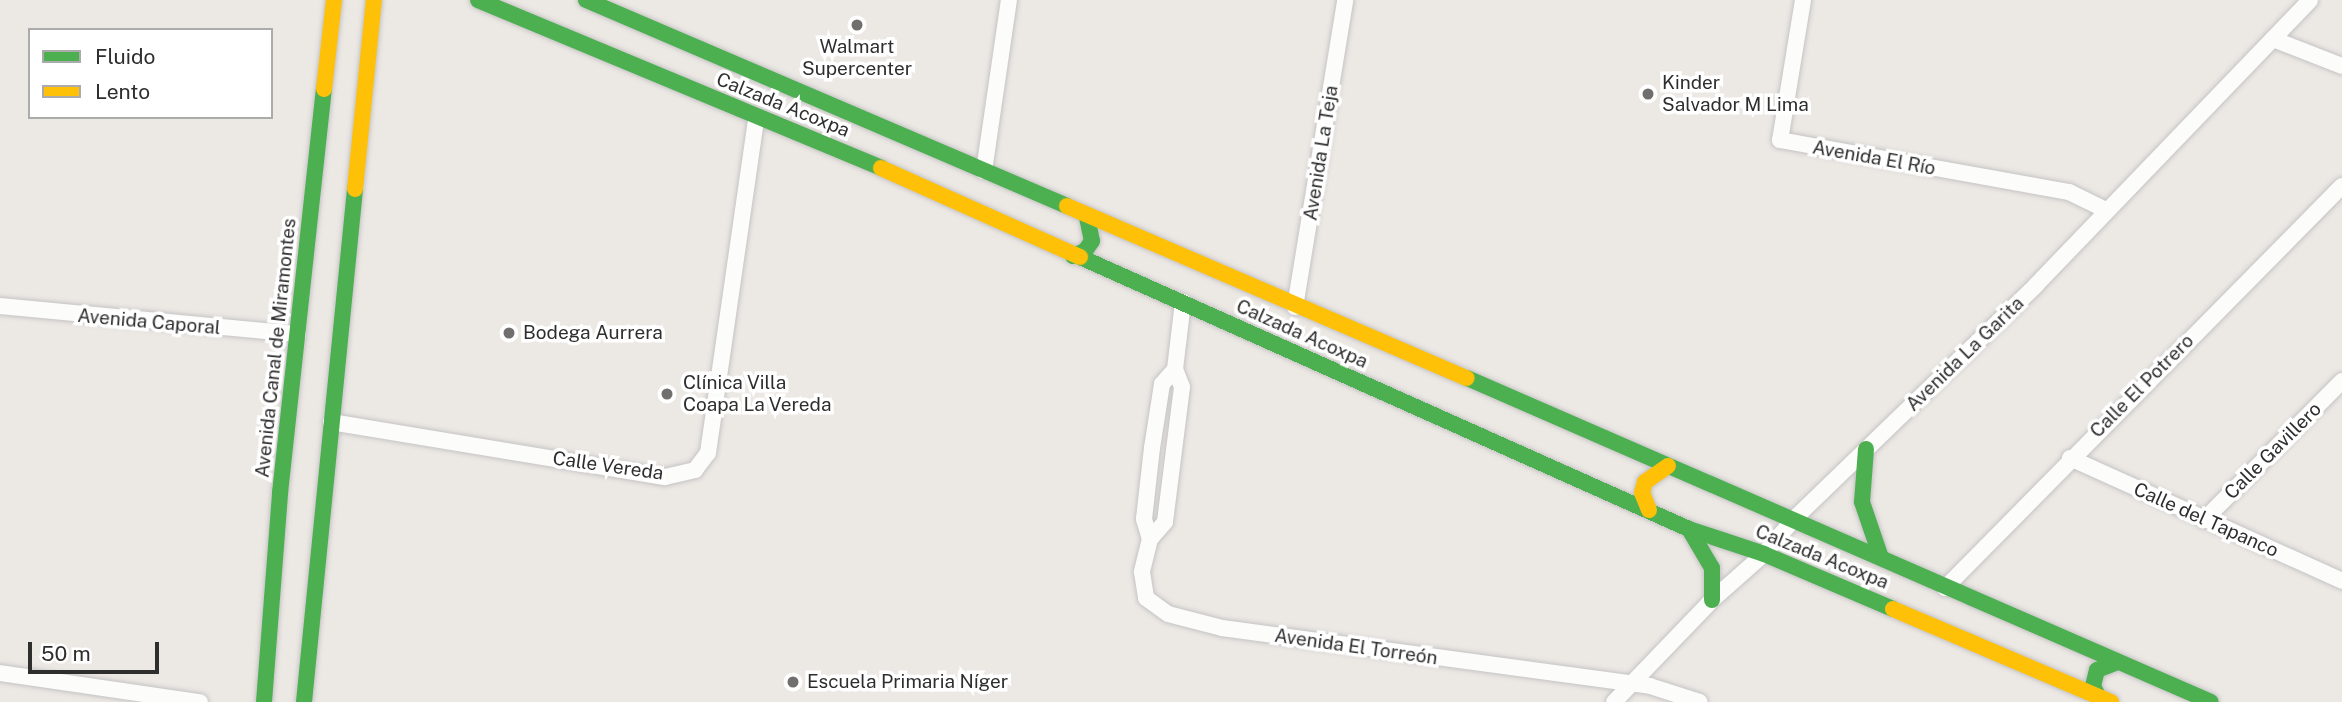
<!DOCTYPE html>
<html>
<head>
<meta charset="utf-8">
<style>
	body { margin:0 }
	#map { position:relative; width:2342px; height:702px; overflow:hidden; background:#ece8e4; font-family:"Public Sans",sans-serif }
	div>[style] { position:absolute }
	[style*='--x'] { left:calc(var(--x)*1px); top:calc(var(--y)*1px); width:calc(var(--w)*1px); rotate:calc(var(--a)*1deg) }
	.roads { filter:drop-shadow(0 0 2px #c5c4c5) drop-shadow(0 0 2px #c5c4c5) }
	.street>* { height:16px; margin:-8px; padding:0 8px; transform-origin:8px; border-radius:8px; background:#fcfcfb }
	.fast>* { height:16px; margin:-8px; padding:0 8px; transform-origin:8px; border-radius:8px; background:#4caf50 }
	.slow>* { height:16px; margin:-8px; padding:0 8px; transform-origin:8px; border-radius:8px; background:#ffc107 }
	.dots>* { width:19px; height:19px; translate:-50% -50%; box-sizing:border-box; border:4px solid #fff; border-radius:50% }
	span { translate:-50% -50%; white-space:nowrap; text-align:center; line-height:1.15; -webkit-text-stroke:7px #fff; paint-order:stroke }
	.poi-label { font-size:19px; color:#2e2e2e }
	.left { translate:0 -50%; text-align:left }
	.street-label { font-size:19px; color:#2e2e2e }
	.legend { position:absolute; left:28px; top:28px; width:245px; height:91px; box-sizing:border-box; background:#fff; border:2px solid #ababab; margin:0; padding:9px 12px; list-style:none; font-size:21px; color:#2e2e2e }
	.legend li { display:flex; align-items:center; gap:14px; height:35px }
	.legend b { width:35px; border:2px solid #ababab }
	.scale { position:absolute; left:28px; top:642px; width:131px; height:32px; box-sizing:border-box; border:4px solid #2e2e2e; border-top:0; padding-left:9px; font-size:21px; line-height:24px; white-space:nowrap; color:#2e2e2e; -webkit-text-stroke:5px #fff; paint-order:stroke }
</style>
</head>
<body>
<div id="map">
	<div class="roads">
		<div class="street">
			<i style="--x:1803;--y:0;--w:142;--a:99.3"></i>
			<i style="--x:1780;--y:140;--w:294;--a:10.2"></i>
			<i style="--x:2069;--y:192;--w:39;--a:26"></i>
			<i style="--x:2273;--y:39;--w:74;--a:21.4"></i>
			<i style="--x:984;--y:171;--w:173;--a:-81.7"></i>
			<i style="--x:1183;--y:302;--w:67;--a:96.8"></i>
			<i style="--x:1175;--y:369;--w:19;--a:69"></i>
			<i style="--x:1182;--y:387;--w:136;--a:97.2"></i>
			<i style="--x:1165;--y:522;--w:23;--a:131"></i>
			<i style="--x:1150;--y:539;--w:34;--a:104"></i>
			<i style="--x:1142;--y:572;--w:26;--a:81"></i>
			<i style="--x:1146;--y:598;--w:27;--a:36"></i>
			<i style="--x:1168;--y:614;--w:56;--a:14.5"></i>
			<i style="--x:1222;--y:628;--w:432;--a:7.7"></i>
			<i style="--x:1650;--y:686;--w:52;--a:17.7"></i>
			<i style="--x:0;--y:306;--w:299;--a:5.4"></i>
			<i style="--x:1295;--y:307;--w:311;--a:-80.7"></i>
			<i style="--x:331;--y:422;--w:338;--a:9.4"></i>
			<i style="--x:665;--y:477;--w:31;--a:-13"></i>
			<i style="--x:695;--y:470;--w:21;--a:-53"></i>
			<i style="--x:708;--y:453;--w:338;--a:-81.8"></i>
			<i style="--x:2070;--y:458;--w:299;--a:24.3"></i>
			<i style="--x:2204;--y:520;--w:196;--a:-45.2"></i>
			<i style="--x:1150;--y:539;--w:21;--a:-107"></i>
			<i style="--x:1144;--y:519;--w:71;--a:-83.6"></i>
			<i style="--x:1152;--y:448;--w:65;--a:-81.1"></i>
			<i style="--x:1162;--y:384;--w:20;--a:-49"></i>
			<i style="--x:1945;--y:588;--w:565;--a:-45.36"></i>
			<i style="--x:0;--y:673;--w:202;--a:8.3"></i>
			<i style="--x:1614;--y:702;--w:141;--a:-46.1"></i>
			<i style="--x:1712;--y:600;--w:69;--a:-41.5"></i>
			<i style="--x:1764;--y:554;--w:46;--a:-49.4"></i>
			<i style="--x:1794;--y:519;--w:337;--a:-44"></i>
			<i style="--x:2036;--y:285;--w:395;--a:-46.1"></i>
		</div>
		<div class="fast">
			<i style="--x:478;--y:0;--w:437;--a:22.6"></i>
			<i style="--x:586;--y:0;--w:523;--a:23.18"></i>
			<i style="--x:1073;--y:256;--w:13;--a:-23"></i>
			<i style="--x:1085;--y:251;--w:12;--a:-55"></i>
			<i style="--x:1092;--y:241;--w:24;--a:-102"></i>
			<i style="--x:1080;--y:257;--w:667;--a:24.07"></i>
			<i style="--x:1689;--y:529;--w:79;--a:18.4"></i>
			<i style="--x:1764;--y:554;--w:140;--a:23.1"></i>
			<i style="--x:1467;--y:378;--w:811;--a:23.53"></i>
			<i style="--x:1866;--y:449;--w:53;--a:94.3"></i>
			<i style="--x:1862;--y:502;--w:56;--a:71.2"></i>
			<i style="--x:1689;--y:529;--w:45;--a:59.5"></i>
			<i style="--x:1712;--y:568;--w:32;--a:90"></i>
			<i style="--x:2098;--y:696;--w:11;--a:-117"></i>
			<i style="--x:2093;--y:686;--w:16;--a:-76"></i>
			<i style="--x:2097;--y:670;--w:22;--a:-21"></i>
			<i style="--x:264;--y:702;--w:210;--a:-85.6"></i>
			<i style="--x:280;--y:493;--w:406;--a:-83.8"></i>
			<i style="--x:304;--y:702;--w:516;--a:-84.32"></i>
		</div>
		<div class="slow">
			<i style="--x:324;--y:89;--w:90;--a:-83.6"></i>
			<i style="--x:881;--y:168;--w:218;--a:24.1"></i>
			<i style="--x:355;--y:189;--w:190;--a:-84.3"></i>
			<i style="--x:1067;--y:206;--w:435;--a:23.3"></i>
			<i style="--x:1649;--y:510;--w:18;--a:-112"></i>
			<i style="--x:1642;--y:493;--w:11;--a:-75"></i>
			<i style="--x:1645;--y:482;--w:28;--a:-35"></i>
			<i style="--x:1893;--y:609;--w:237;--a:23.1"></i>
		</div>
	</div>
	<div class="dots">
		<i style="left:857px;top:25px;background:#706f6e"></i>
		<i style="left:1648px;top:94px;background:#706f6e"></i>
		<i style="left:509px;top:333px;background:#706f6e"></i>
		<i style="left:667px;top:394px;background:#706f6e"></i>
		<i style="left:793px;top:682px;background:#706f6e"></i>
	</div>
	<div class="poi-label">
		<span style="left:857px;top:58px">Walmart<br>Supercenter</span>
		<span class="left" style="left:1662px;top:94px">Kinder<br>Salvador M Lima</span>
		<span class="left" style="left:523px;top:333px">Bodega Aurrera</span>
		<span class="left" style="left:683px;top:394px">Clínica Villa<br>Coapa La Vereda</span>
		<span class="left" style="left:807px;top:682px">Escuela Primaria Níger</span>
	</div>
	<div class="street-label">
		<span style="left:783px;top:105px;rotate:22deg">Calzada Acoxpa</span>
		<span style="left:1321px;top:153px;rotate:-81deg">Avenida La Teja</span>
		<span style="left:1874px;top:158px;rotate:10deg">Avenida El Río</span>
		<span style="left:149px;top:322px;rotate:5deg">Avenida Caporal</span>
		<span style="left:1302px;top:334px;rotate:24deg">Calzada Acoxpa</span>
		<span style="left:276px;top:348px;rotate:-84deg">Avenida Canal de Miramontes</span>
		<span style="left:1965px;top:354px;rotate:-44deg">Avenida La Garita</span>
		<span style="left:2142px;top:386px;rotate:-45deg">Calle El Potrero</span>
		<span style="left:2273px;top:451px;rotate:-45deg">Calle Gavillero</span>
		<span style="left:608px;top:466px;rotate:8deg">Calle Vereda</span>
		<span style="left:2206px;top:520px;rotate:24deg">Calle del Tapanco</span>
		<span style="left:1822px;top:557px;rotate:22deg">Calzada Acoxpa</span>
		<span style="left:1356px;top:647px;rotate:8deg">Avenida El Torreón</span>
	</div>
	<ul class="legend">
	<li><b style="height:9px;background:#4caf50"></b>Fluido</li>
	<li><b style="height:9px;background:#ffc107"></b>Lento</li>
	</ul>
	<div class="scale">50 m</div>
</div>
</body>
</html>
